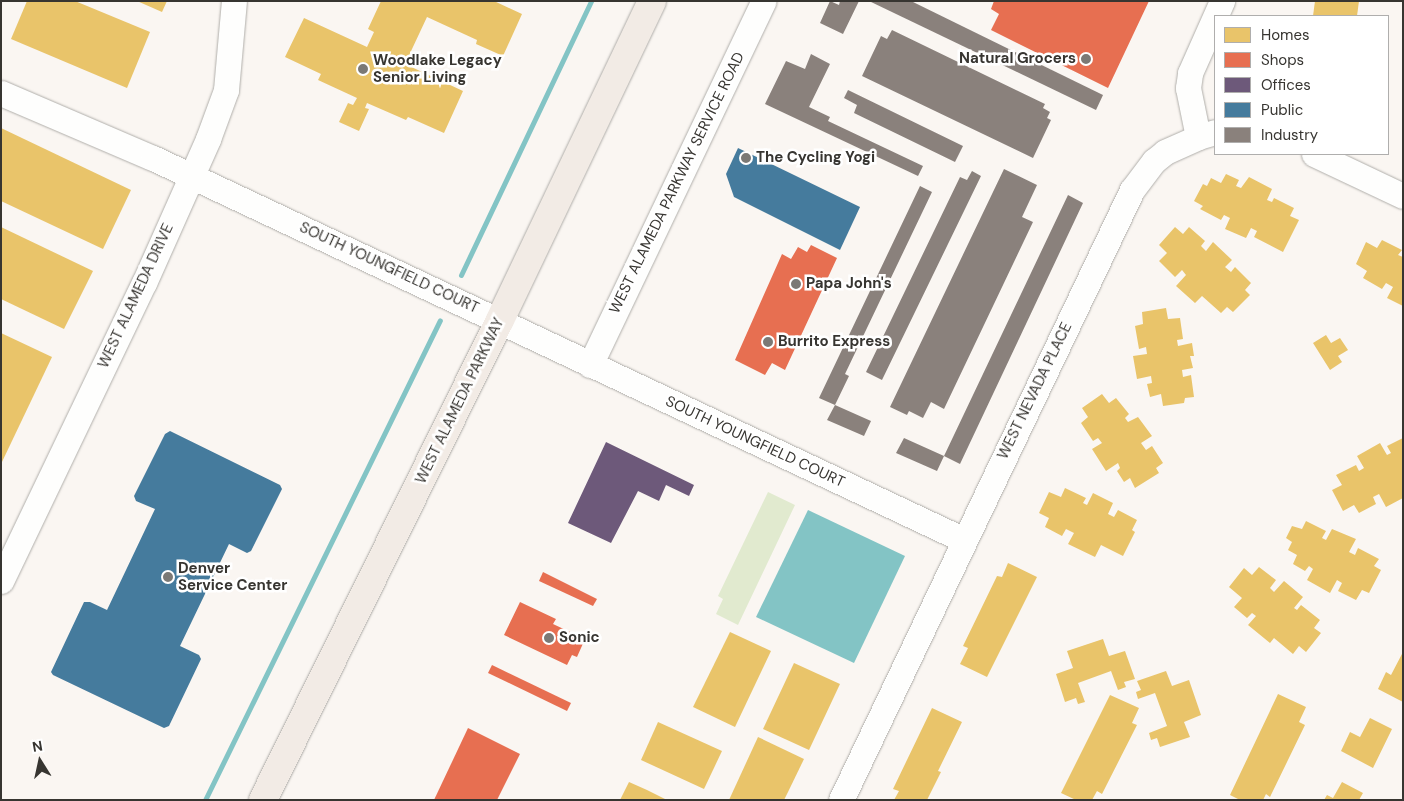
<!DOCTYPE html>
<html>
<head>
<meta charset="utf-8">
<style>
	body { margin:0 }
	#map { position:relative; width:1404px; height:801px; overflow:hidden; background:#faf6f2; font-family:"DM Sans",sans-serif }
	div>[style] { position:absolute }
	[style*='--x'] { left:calc(var(--x)*1px); top:calc(var(--y)*1px); width:calc(var(--w)*1px); rotate:calc(var(--a)*1deg) }
	.green>* { inset:0; background:#e1eacf }
	.water>* { inset:0; background:#83c4c5 }
	.homes>* { inset:0; background:#e9c46a }
	.shops>* { inset:0; background:#e76f51 }
	.offices>* { inset:0; background:#6d597a }
	.public>* { inset:0; background:#457b9d }
	.industry>* { inset:0; background:#8a817c }
	.stream>* { height:5px; margin:-2.5px; padding:0 2.5px; transform-origin:2.5px; border-radius:2.5px; background:#83c4c5 }
	.roads { filter:drop-shadow(0 0 1px #b0aeaa) drop-shadow(0 0 1px #b0aeaa) }
	.minor>* { height:25px; margin:-12.5px; padding:0 12.5px; transform-origin:12.5px; border-radius:12.5px; background:#fefefd }
	.major>* { height:28px; margin:-14px; padding:0 14px; transform-origin:14px; border-radius:14px; background:#f2ebe5 }
	.dots>* { width:14px; height:14px; translate:-50% -50%; box-sizing:border-box; border:2px solid #fff; border-radius:50% }
	span { translate:-50% -50%; white-space:nowrap; text-align:center; line-height:1.15; -webkit-text-stroke:5px #fff; paint-order:stroke }
	.poi-label { font-size:15px; color:#373531; font-weight:700 }
	.right { translate:-100% -50%; text-align:right }
	.left { translate:0 -50%; text-align:left }
	.street-label { font-size:15px; color:#373531 }
	.frame { position:absolute; inset:0; border:2px solid #373531; pointer-events:none }
	.legend { position:absolute; left:1214px; top:15px; width:175px; height:140px; box-sizing:border-box; background:#fff; border:1px solid #afaead; margin:0; padding:6px 9px; list-style:none; font-size:15px; color:#373531 }
	.legend li { display:flex; align-items:center; gap:10px; height:25px }
	.legend b { width:25px; border:1px solid #afaead }
	.north { position:absolute; left:15px; top:736px; width:50px; height:50px; -webkit-text-stroke:4px #fff; paint-order:stroke; rotate:350deg; font-size:14px; font-weight:700; line-height:20px; text-align:center; color:#373531 }
	.north::after { content:''; display:block; margin:auto; width:18px; height:22px; background:#373531; clip-path:polygon(50% 0,100% 100%,50% 72%,0 100%) }
</style>
</head>
<body>
<div id="map">
	<div class="green">
		<i style="clip-path:polygon(768px 492px,795px 505px,738px 625px,716px 614px,723px 599px,718px 596px)"></i>
	</div>
	<div class="water">
		<i style="clip-path:polygon(808px 510px,905px 556px,854px 663px,756px 617px)"></i>
	</div>
	<div class="homes">
		<i style="clip-path:polygon(27px 1px,75px 1px,150px 32px,127px 88px,11px 39px)"></i>
		<i style="clip-path:polygon(137px 1px,167px 1px,162px 12px)"></i>
		<i style="clip-path:polygon(381px 1px,494px 1px,522px 14px,503px 56px,476px 44px,477px 40px,427px 17px,405px 64px,463px 91px,444px 133px,408px 117px,406px 120px,367px 103px,365px 108px,369px 109px,359px 131px,339px 122px,348px 103px,353px 105px,357px 98px,318px 80px,321px 74px,285px 57px,304px 18px,367px 47px,374px 32px,368px 29px)"></i>
		<i style="clip-path:polygon(1315px 1px,1359px 1px,1357px 16px,1313px 16px)"></i>
		<i style="clip-path:polygon(1px 128px,131px 190px,103px 249px,1px 201px)"></i>
		<i style="clip-path:polygon(1226px 174px,1239px 180px,1236px 186px,1241px 188px,1249px 177px,1272px 189px,1267px 200px,1272px 202px,1274px 198px,1294px 208px,1290px 216px,1299px 220px,1283px 252px,1254px 237px,1257px 231px,1251px 228px,1246px 238px,1225px 229px,1230px 218px,1224px 215px,1221px 220px,1200px 209px,1203px 206px,1194px 201px,1203px 184px,1207px 186px,1211px 178px,1221px 183px)"></i>
		<i style="clip-path:polygon(1px 227px,93px 271px,64px 329px,1px 299px)"></i>
		<i style="clip-path:polygon(1175px 227px,1183px 234px,1189px 227px,1205px 241px,1201px 246px,1206px 251px,1213px 242px,1232px 260px,1225px 267px,1231px 272px,1235px 267px,1251px 283px,1245px 290px,1250px 295px,1233px 312px,1227px 307px,1221px 313px,1202px 296px,1195px 303px,1176px 286px,1186px 275px,1182px 270px,1175px 277px,1159px 261px,1167px 253px,1159px 245px)"></i>
		<i style="clip-path:polygon(1382px 240px,1402px 250px,1398px 255px,1403px 257px,1403px 306px,1387px 298px,1393px 287px,1386px 283px,1382px 289px,1363px 278px,1367px 271px,1356px 264px,1366px 242px,1377px 248px)"></i>
		<i style="clip-path:polygon(1166px 308px,1168px 319px,1180px 318px,1183px 339px,1177px 340px,1178px 346px,1192px 343px,1194px 356px,1190px 356px,1193px 368px,1182px 370px,1183px 377px,1191px 375px,1194px 397px,1185px 398px,1184px 403px,1163px 406px,1161px 394px,1150px 397px,1147px 384px,1152px 383px,1151px 376px,1137px 379px,1133px 356px,1147px 354px,1146px 347px,1139px 349px,1135px 326px,1143px 324px,1142px 312px)"></i>
		<i style="clip-path:polygon(1px 333px,52px 357px,1px 464px)"></i>
		<i style="clip-path:polygon(1326px 335px,1331px 343px,1340px 338px,1348px 350px,1338px 356px,1342px 362px,1330px 370px,1313px 343px)"></i>
		<i style="clip-path:polygon(1102px 394px,1109px 403px,1116px 398px,1129px 414px,1125px 418px,1128px 422px,1138px 417px,1152px 436px,1141px 443px,1146px 450px,1152px 446px,1163px 463px,1156px 468px,1159px 473px,1135px 488px,1130px 478px,1124px 482px,1117px 471px,1120px 468px,1118px 463px,1106px 471px,1092px 449px,1102px 443px,1098px 438px,1093px 441px,1081px 423px,1088px 417px,1082px 408px)"></i>
		<i style="clip-path:polygon(1403px 438px,1403px 498px,1386px 507px,1379px 494px,1373px 497px,1376px 504px,1359px 513px,1354px 505px,1343px 511px,1332px 490px,1342px 485px,1336px 475px,1356px 465px,1359px 471px,1364px 468px,1357px 456px,1380px 443px,1387px 455px,1391px 453px,1387px 446px)"></i>
		<i style="clip-path:polygon(1065px 488px,1086px 498px,1083px 503px,1087px 505px,1093px 493px,1113px 503px,1108px 514px,1114px 517px,1118px 510px,1137px 520px,1132px 530px,1135px 532px,1123px 556px,1101px 545px,1095px 557px,1068px 544px,1074px 533px,1066px 529px,1062px 536px,1045px 527px,1049px 518px,1039px 513px,1049px 492px,1061px 497px)"></i>
		<i style="clip-path:polygon(1306px 521px,1326px 531px,1322px 538px,1326px 540px,1332px 529px,1356px 539px,1349px 552px,1355px 555px,1358px 548px,1379px 559px,1374px 566px,1381px 570px,1369px 593px,1362px 590px,1356px 600px,1338px 591px,1342px 583px,1337px 580px,1330px 593px,1307px 580px,1313px 569px,1309px 566px,1305px 571px,1293px 564px,1297px 555px,1288px 550px,1292px 542px,1286px 538px,1292px 526px,1302px 529px)"></i>
		<i style="clip-path:polygon(1008px 563px,1037px 577px,987px 677px,960px 664px,968px 648px,963px 646px,997px 576px,1002px 577px)"></i>
		<i style="clip-path:polygon(1259px 567px,1276px 580px,1270px 588px,1274px 592px,1284px 581px,1303px 597px,1294px 608px,1297px 610px,1301px 605px,1320px 620px,1314px 628px,1321px 633px,1306px 652px,1299px 646px,1293px 654px,1274px 638px,1270px 643px,1248px 625px,1256px 616px,1252px 613px,1247px 618px,1234px 607px,1242px 598px,1229px 587px,1244px 568px,1252px 575px)"></i>
		<i style="clip-path:polygon(730px 632px,771px 651px,735px 727px,693px 707px)"></i>
		<i style="clip-path:polygon(1103px 639px,1109px 656px,1125px 651px,1135px 679px,1124px 682px,1126px 687px,1118px 690px,1111px 671px,1078px 683px,1085px 702px,1078px 704px,1076px 698px,1065px 702px,1056px 674px,1073px 668px,1067px 651px)"></i>
		<i style="clip-path:polygon(1403px 652px,1403px 702px,1378px 689px,1386px 672px,1391px 675px)"></i>
		<i style="clip-path:polygon(794px 663px,840px 684px,809px 750px,763px 729px)"></i>
		<i style="clip-path:polygon(1166px 671px,1172px 686px,1189px 680px,1201px 715px,1184px 722px,1190px 737px,1160px 747px,1157px 738px,1151px 740px,1149px 733px,1167px 726px,1155px 693px,1138px 699px,1136px 692px,1141px 690px,1137px 681px)"></i>
		<i style="clip-path:polygon(1278px 694px,1306px 707px,1299px 722px,1305px 725px,1270px 797px,1266px 794px,1263px 800px,1240px 800px,1230px 795px)"></i>
		<i style="clip-path:polygon(1110px 695px,1139px 708px,1132px 723px,1137px 725px,1102px 794px,1097px 791px,1092px 800px,1076px 800px,1061px 793px)"></i>
		<i style="clip-path:polygon(932px 708px,962px 722px,938px 771px,941px 772px,927px 800px,894px 800px,899px 791px,893px 789px)"></i>
		<i style="clip-path:polygon(1370px 718px,1392px 729px,1373px 768px,1341px 751px,1350px 732px,1360px 737px)"></i>
		<i style="clip-path:polygon(658px 722px,722px 751px,704px 789px,641px 760px)"></i>
		<i style="clip-path:polygon(758px 737px,804px 759px,788px 792px,784px 800px,729px 800px)"></i>
		<i style="clip-path:polygon(629px 782px,647px 790px,667px 800px,620px 800px)"></i>
		<i style="clip-path:polygon(1342px 782px,1363px 793px,1359px 800px,1324px 800px,1327px 795px,1333px 798px)"></i>
	</div>
	<div class="shops">
		<i style="clip-path:polygon(994px 1px,1149px 1px,1108px 88px,991px 30px,999px 14px,991px 9px)"></i>
		<i style="clip-path:polygon(811px 245px,837px 258px,785px 370px,772px 363px,765px 375px,735px 360px,782px 254px,791px 259px,798px 247px,807px 252px)"></i>
		<i style="clip-path:polygon(543px 572px,597px 599px,593px 606px,539px 581px)"></i>
		<i style="clip-path:polygon(520px 602px,556px 619px,553px 624px,585px 639px,577px 657px,572px 655px,567px 665px,504px 635px)"></i>
		<i style="clip-path:polygon(492px 665px,571px 703px,567px 711px,488px 673px)"></i>
		<i style="clip-path:polygon(468px 728px,520px 754px,497px 800px,434px 800px)"></i>
	</div>
	<div class="offices">
		<i style="clip-path:polygon(606px 442px,694px 485px,689px 496px,666px 485px,659px 501px,638px 491px,611px 543px,568px 523px)"></i>
	</div>
	<div class="public">
		<i style="clip-path:polygon(738px 148px,860px 207px,840px 250px,734px 197px,726px 174px)"></i>
		<i style="clip-path:polygon(170px 431px,280px 485px,282px 489px,251px 551px,247px 553px,229px 544px,180px 646px,199px 655px,201px 659px,169px 726px,164px 728px,53px 675px,51px 672px,84px 602px,90px 602px,107px 610px,155px 509px,136px 501px,134px 496px,165px 434px)"></i>
	</div>
	<div class="industry">
		<i style="clip-path:polygon(830px 1px,839px 5px,840px 1px,859px 1px,843px 34px,820px 23px)"></i>
		<i style="clip-path:polygon(869px 1px,911px 1px,1103px 95px,1096px 110px)"></i>
		<i style="clip-path:polygon(892px 30px,1045px 104px,1043px 108px,1050px 112px,1047px 118px,1051px 120px,1033px 158px,862px 76px,881px 36px,887px 39px)"></i>
		<i style="clip-path:polygon(811px 54px,830px 64px,809px 107px,830px 117px,828px 121px,923px 166px,918px 176px,765px 104px,786px 61px,805px 69px)"></i>
		<i style="clip-path:polygon(848px 90px,963px 146px,955px 162px,854px 113px,857px 105px,844px 98px)"></i>
		<i style="clip-path:polygon(1004px 169px,1037px 185px,1022px 217px,1033px 222px,944px 409px,931px 402px,923px 418px,909px 411px,907px 415px,890px 407px)"></i>
		<i style="clip-path:polygon(972px 171px,981px 176px,882px 380px,866px 372px,960px 177px,967px 180px)"></i>
		<i style="clip-path:polygon(920px 186px,932px 192px,845px 374px,849px 376px,835px 405px,819px 398px)"></i>
		<i style="clip-path:polygon(1068px 195px,1083px 203px,960px 464px,944px 456px,937px 471px,896px 453px,904px 438px,944px 456px)"></i>
		<i style="clip-path:polygon(835px 405px,871px 421px,864px 436px,827px 420px)"></i>
	</div>
	<div class="stream">
		<i style="--x:461;--y:275;--w:303;--a:-64.6"></i>
		<i style="--x:205;--y:800;--w:534;--a:-63.91"></i>
	</div>
	<div class="roads">
		<div class="minor">
			<i style="--x:1;--y:93;--w:165;--a:23.2"></i>
			<i style="--x:153;--y:158;--w:896;--a:25.22"></i>
			<i style="--x:1198;--y:137;--w:50;--a:-101.5"></i>
			<i style="--x:1188;--y:88;--w:15;--a:-82"></i>
			<i style="--x:1190;--y:73;--w:79;--a:-66"></i>
			<i style="--x:1314;--y:154;--w:98;--a:25.3"></i>
			<i style="--x:590;--y:365;--w:403;--a:-64.5"></i>
			<i style="--x:1;--y:581;--w:331;--a:-64.4"></i>
			<i style="--x:144;--y:283;--w:158;--a:-66"></i>
			<i style="--x:208;--y:139;--w:52;--a:-69.8"></i>
			<i style="--x:226;--y:90;--w:89;--a:-84.9"></i>
			<i style="--x:841;--y:800;--w:676;--a:-64.5"></i>
			<i style="--x:1132;--y:190;--w:36;--a:-53"></i>
			<i style="--x:1154;--y:161;--w:14;--a:-39"></i>
			<i style="--x:1165;--y:152;--w:36;--a:-24"></i>
			<i style="--x:1198;--y:137;--w:18;--a:-16"></i>
		</div>
		<div class="major">
			<i style="--x:263;--y:800;--w:535;--a:-63.72"></i>
			<i style="--x:500;--y:320;--w:353;--a:-64.5"></i>
		</div>
	</div>
	<div class="dots">
		<i style="left:1086px;top:59px;background:#7b7975"></i>
		<i style="left:363px;top:69px;background:#7b7975"></i>
		<i style="left:746px;top:158px;background:#7b7975"></i>
		<i style="left:796px;top:284px;background:#7b7975"></i>
		<i style="left:768px;top:342px;background:#7b7975"></i>
		<i style="left:168px;top:577px;background:#7b7975"></i>
		<i style="left:549px;top:638px;background:#7b7975"></i>
	</div>
	<div class="poi-label">
		<span class="right" style="left:1076px;top:59px">Natural Grocers</span>
		<span class="left" style="left:373px;top:69px">Woodlake Legacy<br>Senior Living</span>
		<span class="left" style="left:756px;top:158px">The Cycling Yogi</span>
		<span class="left" style="left:806px;top:284px">Papa John's</span>
		<span class="left" style="left:778px;top:342px">Burrito Express</span>
		<span class="left" style="left:178px;top:577px">Denver<br>Service Center</span>
		<span class="left" style="left:559px;top:638px">Sonic</span>
	</div>
	<div class="street-label">
		<span style="left:677px;top:183px;rotate:-64deg">WEST ALAMEDA PARKWAY SERVICE ROAD</span>
		<span style="left:389px;top:268px;rotate:25deg">SOUTH YOUNGFIELD COURT</span>
		<span style="left:136px;top:296px;rotate:-65deg">WEST ALAMEDA DRIVE</span>
		<span style="left:1035px;top:391px;rotate:-64deg">WEST NEVADA PLACE</span>
		<span style="left:460px;top:401px;rotate:-64deg">WEST ALAMEDA PARKWAY</span>
		<span style="left:755px;top:442px;rotate:25deg">SOUTH YOUNGFIELD COURT</span>
	</div>
	<div class="frame"></div>
	<ul class="legend">
	<li><b style="height:14px;background:#e9c46a"></b>Homes</li>
	<li><b style="height:14px;background:#e76f51"></b>Shops</li>
	<li><b style="height:14px;background:#6d597a"></b>Offices</li>
	<li><b style="height:14px;background:#457b9d"></b>Public</li>
	<li><b style="height:14px;background:#8a817c"></b>Industry</li>
	</ul>
	<div class="north">N</div>
</div>
</body>
</html>
